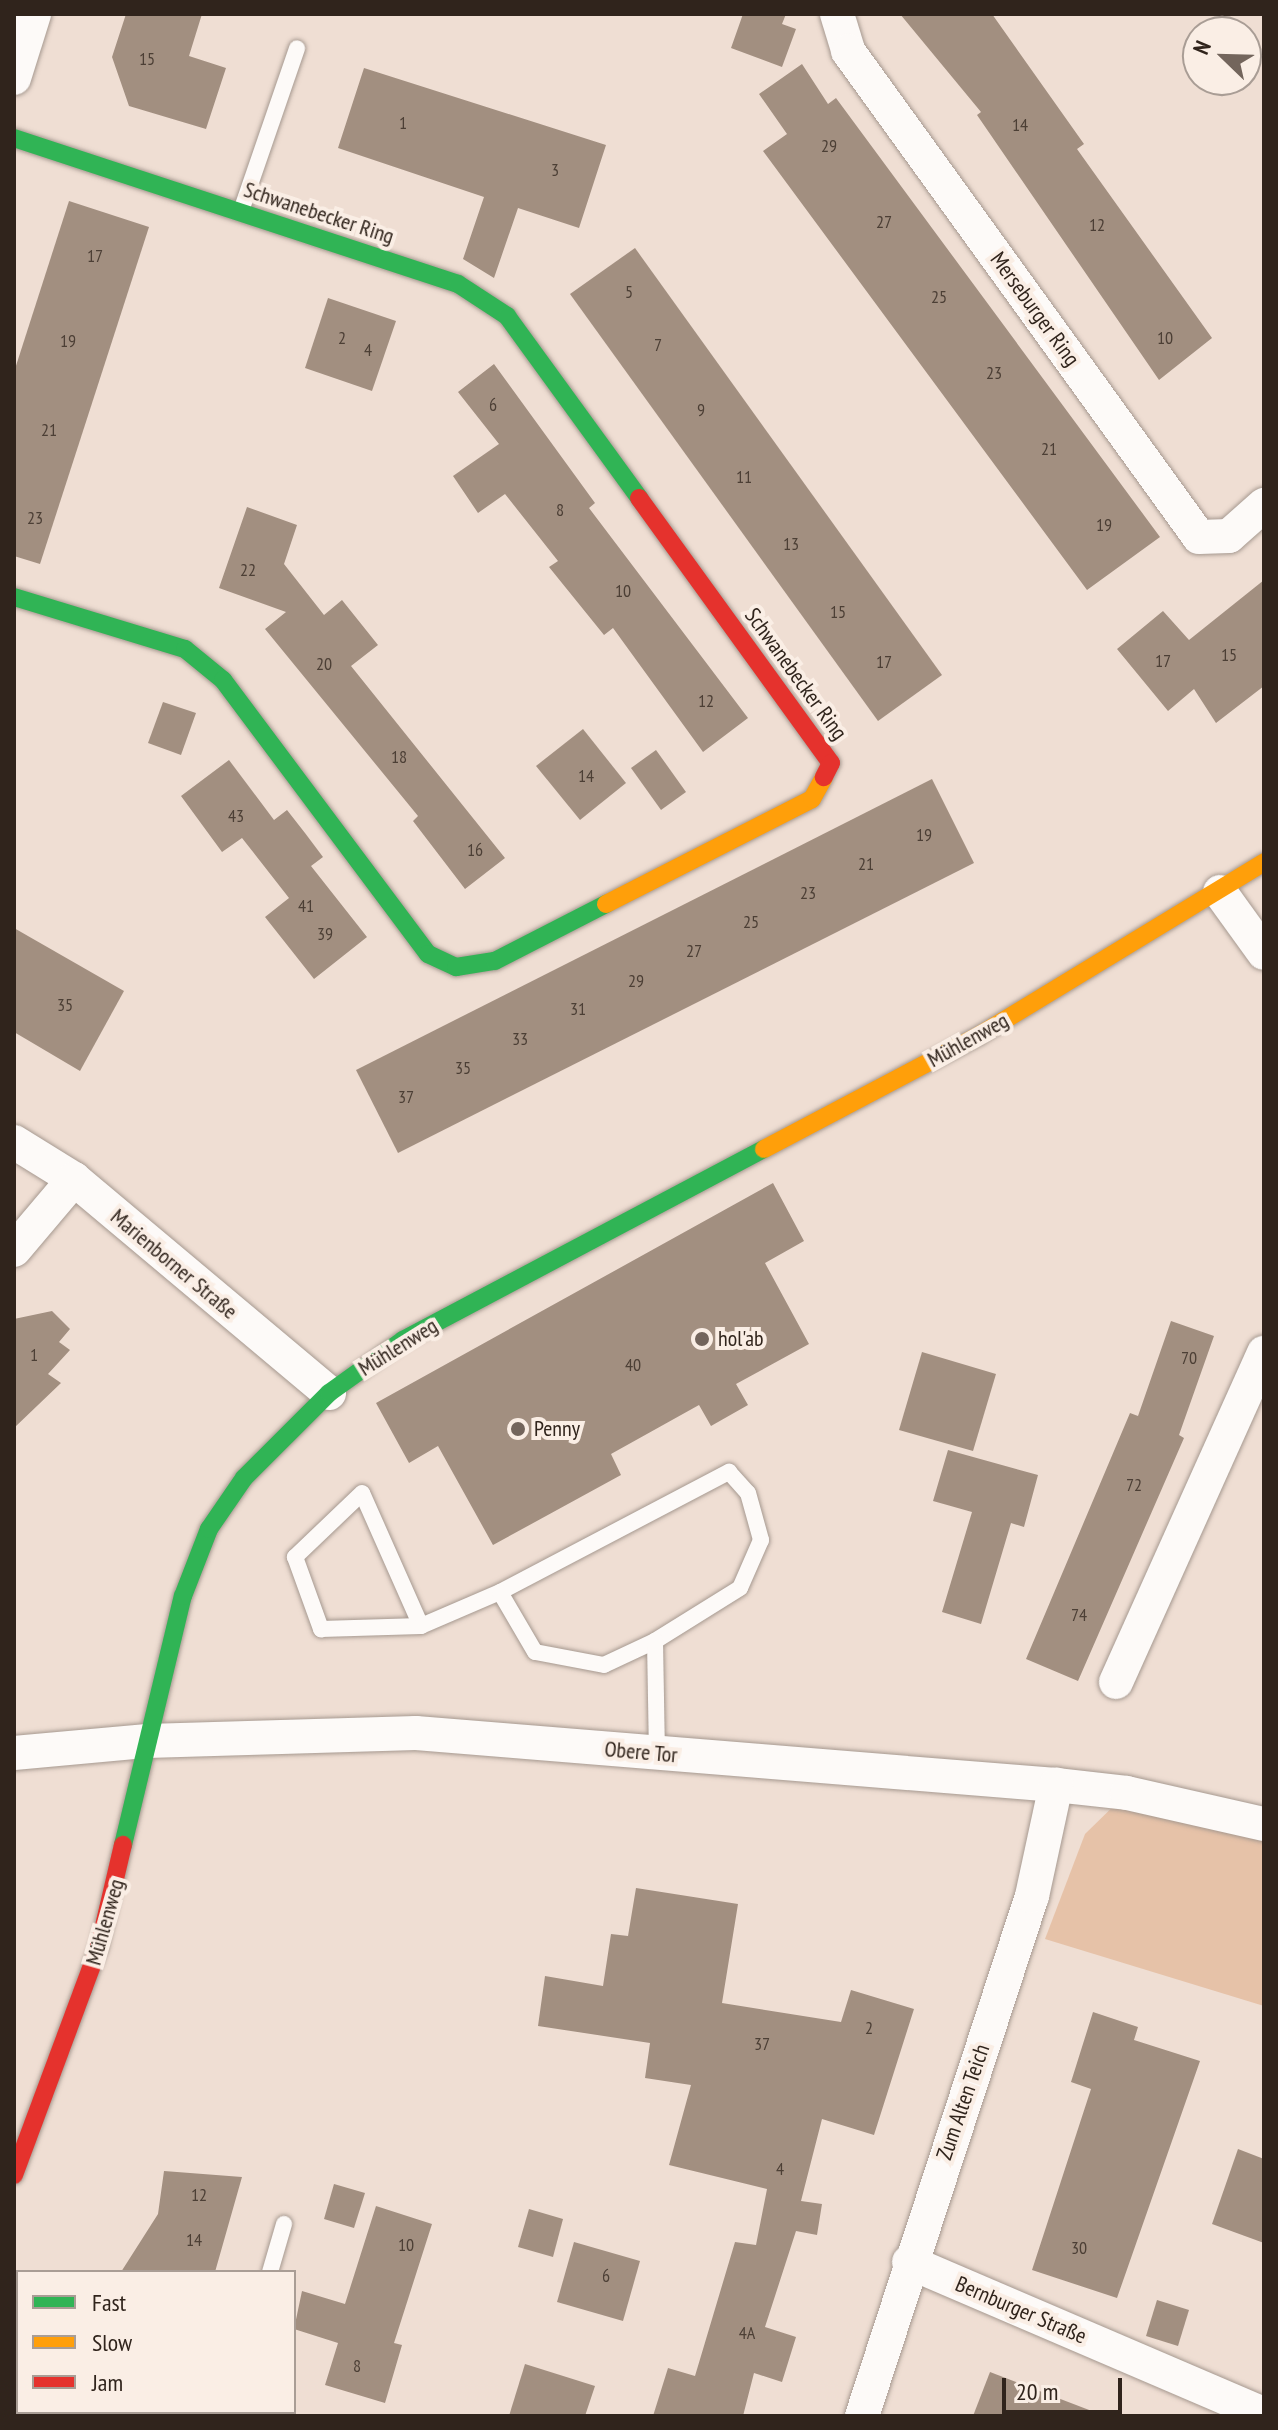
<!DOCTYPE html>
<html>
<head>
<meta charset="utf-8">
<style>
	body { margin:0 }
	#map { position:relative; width:1278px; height:2430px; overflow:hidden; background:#efded3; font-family:"PT Sans Narrow",sans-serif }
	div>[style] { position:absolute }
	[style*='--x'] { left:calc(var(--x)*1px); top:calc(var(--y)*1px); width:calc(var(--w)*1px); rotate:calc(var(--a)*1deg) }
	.green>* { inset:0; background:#e6c2a8 }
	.building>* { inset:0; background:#a28f80 }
	.roads { filter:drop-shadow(0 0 2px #a69990) drop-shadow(0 0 2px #a69990) }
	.lane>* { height:16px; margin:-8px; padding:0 8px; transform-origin:8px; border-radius:8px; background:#fdfaf8 }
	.street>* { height:34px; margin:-17px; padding:0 17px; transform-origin:17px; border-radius:17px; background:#fdfaf8 }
	.fast>* { height:18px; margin:-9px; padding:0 9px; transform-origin:9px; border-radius:9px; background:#30b455 }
	.slow>* { height:18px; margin:-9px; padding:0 9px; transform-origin:9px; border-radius:9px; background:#ff9f0a }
	.jam>* { height:18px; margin:-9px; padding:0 9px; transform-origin:9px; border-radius:9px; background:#e5322d }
	.dots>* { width:22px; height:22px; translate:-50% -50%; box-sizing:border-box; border:4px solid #faeee5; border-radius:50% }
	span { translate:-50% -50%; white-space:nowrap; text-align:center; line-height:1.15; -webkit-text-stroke:8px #faeee5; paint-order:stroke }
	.number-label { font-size:18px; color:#4c3f35 }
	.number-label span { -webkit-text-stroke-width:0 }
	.street-label { font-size:22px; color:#30241c }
	.poi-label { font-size:22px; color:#30241c }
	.left { translate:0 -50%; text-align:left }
	.frame { position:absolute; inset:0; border:16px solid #30241c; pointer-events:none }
	.legend { position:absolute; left:16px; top:2270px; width:280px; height:144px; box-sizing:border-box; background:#faeee5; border:2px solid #a99d95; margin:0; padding:10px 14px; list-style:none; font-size:24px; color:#30241c }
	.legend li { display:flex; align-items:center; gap:16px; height:40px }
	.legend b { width:40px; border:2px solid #a99d95 }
	.north { position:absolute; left:1182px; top:16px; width:80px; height:80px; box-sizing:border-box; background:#faeee5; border:2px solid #a99d95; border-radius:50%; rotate:293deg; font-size:22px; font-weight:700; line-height:32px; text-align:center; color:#30241c }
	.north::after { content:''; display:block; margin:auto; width:28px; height:36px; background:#73655c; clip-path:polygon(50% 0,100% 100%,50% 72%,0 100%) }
	.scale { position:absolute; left:1002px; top:2378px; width:120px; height:36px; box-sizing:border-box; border:4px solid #30241c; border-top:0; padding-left:10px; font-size:24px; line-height:28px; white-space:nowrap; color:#30241c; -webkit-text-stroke:6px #faeee5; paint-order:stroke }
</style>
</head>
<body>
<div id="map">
	<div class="green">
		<i style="clip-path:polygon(1127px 1793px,1264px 1824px,1264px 2006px,1045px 1939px,1085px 1834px)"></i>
	</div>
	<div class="building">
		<i style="clip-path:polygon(126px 14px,202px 14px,189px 56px,226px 68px,206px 129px,129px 106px,112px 57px)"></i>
		<i style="clip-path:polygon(743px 14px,786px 14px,782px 24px,796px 29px,782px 67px,731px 48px)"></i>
		<i style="clip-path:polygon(900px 14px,992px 14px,1084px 144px,1077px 149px,1212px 338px,1159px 380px,977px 115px,981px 112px)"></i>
		<i style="clip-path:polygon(802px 64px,828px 104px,836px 98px,1160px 537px,1087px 590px,763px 151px,787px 134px,759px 94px)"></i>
		<i style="clip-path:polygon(364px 68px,606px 145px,579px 228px,518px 208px,494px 278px,463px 259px,484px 197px,338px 148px)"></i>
		<i style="clip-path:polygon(69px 201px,149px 227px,40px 564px,14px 556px,14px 372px)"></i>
		<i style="clip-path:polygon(635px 248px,942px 675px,878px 721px,570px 294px)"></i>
		<i style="clip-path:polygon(328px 298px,396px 321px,372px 391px,305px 368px)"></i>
		<i style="clip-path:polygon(494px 364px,595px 503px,589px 508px,748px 718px,703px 752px,613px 628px,604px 635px,549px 567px,558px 561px,505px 494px,478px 513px,453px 476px,499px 444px,458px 392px)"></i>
		<i style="clip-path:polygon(247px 507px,297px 525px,284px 564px,324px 615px,342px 600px,378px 645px,351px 666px,505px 858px,465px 889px,413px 821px,418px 816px,265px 629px,286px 612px,219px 588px)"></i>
		<i style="clip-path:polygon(1264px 580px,1264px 686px,1216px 723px,1194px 689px,1168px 711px,1117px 649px,1163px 611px,1189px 640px)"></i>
		<i style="clip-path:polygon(163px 702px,196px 713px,181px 755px,148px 743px)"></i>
		<i style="clip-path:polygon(583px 729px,626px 783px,580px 820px,536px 766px)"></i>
		<i style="clip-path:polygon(656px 750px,686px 792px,661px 810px,631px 768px)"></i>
		<i style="clip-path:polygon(229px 760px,274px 820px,287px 810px,305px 833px,323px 857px,311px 866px,367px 937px,314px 979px,265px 917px,289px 898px,242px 838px,222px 852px,181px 796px)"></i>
		<i style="clip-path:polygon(932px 779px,974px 863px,398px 1153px,356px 1070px)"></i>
		<i style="clip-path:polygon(14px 928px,124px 991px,80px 1071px,14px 1032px)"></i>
		<i style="clip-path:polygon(773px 1183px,804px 1241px,765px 1263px,809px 1344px,736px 1384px,748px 1405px,711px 1426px,699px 1405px,611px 1454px,621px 1475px,493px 1545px,438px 1446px,409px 1463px,376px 1403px)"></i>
		<i style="clip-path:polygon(52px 1311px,70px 1329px,59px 1342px,70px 1350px,48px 1374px,61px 1383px,14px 1428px,14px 1319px)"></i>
		<i style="clip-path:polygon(1171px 1321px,1214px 1336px,1179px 1435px,1184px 1438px,1078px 1681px,1026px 1659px,1130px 1413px,1138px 1416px)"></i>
		<i style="clip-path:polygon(922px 1352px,996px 1374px,973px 1451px,899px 1430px)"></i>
		<i style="clip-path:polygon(948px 1450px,1038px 1475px,1024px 1527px,1011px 1523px,981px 1624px,942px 1612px,972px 1512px,933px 1501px)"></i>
		<i style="clip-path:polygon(636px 1888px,738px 1904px,722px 2003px,841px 2022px,851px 1990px,914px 2009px,874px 2135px,822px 2119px,801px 2201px,822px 2204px,817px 2235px,796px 2231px,765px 2327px,796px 2337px,782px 2382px,754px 2373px,743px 2416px,653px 2416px,668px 2368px,695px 2376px,735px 2242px,756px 2245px,767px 2189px,669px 2165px,691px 2085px,645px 2078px,650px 2043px,538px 2026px,545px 1976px,603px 1986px,611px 1934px,628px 1936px)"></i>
		<i style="clip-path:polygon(1093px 2012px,1138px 2027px,1134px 2040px,1200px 2061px,1117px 2298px,1032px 2270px,1091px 2089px,1071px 2082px)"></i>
		<i style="clip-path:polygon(1238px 2149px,1264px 2159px,1264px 2243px,1212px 2224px)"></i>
		<i style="clip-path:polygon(164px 2171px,242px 2177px,215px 2272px,121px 2272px,158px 2214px)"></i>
		<i style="clip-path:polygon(334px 2184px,365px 2193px,354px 2228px,324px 2219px)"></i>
		<i style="clip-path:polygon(376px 2206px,432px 2224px,394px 2343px,402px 2345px,385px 2403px,325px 2385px,338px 2343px,294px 2329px,302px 2291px,345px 2304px)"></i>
		<i style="clip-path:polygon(529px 2209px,563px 2219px,553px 2257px,518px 2247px)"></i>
		<i style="clip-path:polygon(574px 2242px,640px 2261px,623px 2321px,557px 2302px)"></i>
		<i style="clip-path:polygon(1157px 2300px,1189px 2310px,1178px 2346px,1146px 2336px)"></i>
		<i style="clip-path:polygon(525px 2364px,595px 2386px,585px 2416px,509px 2416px)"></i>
		<i style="clip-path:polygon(990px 2372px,1097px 2413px,1096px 2416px,973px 2416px)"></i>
	</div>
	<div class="roads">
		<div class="lane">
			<i style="--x:241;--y:211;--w:172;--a:-71"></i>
			<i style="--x:421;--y:1626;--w:145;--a:-113.9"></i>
			<i style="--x:362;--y:1493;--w:93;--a:136.3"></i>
			<i style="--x:295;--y:1557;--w:77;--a:70.1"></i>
			<i style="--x:321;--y:1629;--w:100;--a:-1.7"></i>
			<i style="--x:421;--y:1626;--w:86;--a:-23.3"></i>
			<i style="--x:500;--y:1592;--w:259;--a:-27.7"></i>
			<i style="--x:729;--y:1472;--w:28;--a:48"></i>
			<i style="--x:748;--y:1493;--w:49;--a:74.5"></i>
			<i style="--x:761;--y:1540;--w:52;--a:113.6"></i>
			<i style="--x:740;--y:1588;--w:100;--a:148.1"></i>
			<i style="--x:655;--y:1641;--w:56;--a:154.8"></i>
			<i style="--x:604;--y:1665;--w:70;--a:-169.3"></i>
			<i style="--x:535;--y:1652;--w:69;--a:-120.3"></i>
			<i style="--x:655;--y:1641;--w:112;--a:89"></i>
			<i style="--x:270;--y:2272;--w:50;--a:-73.7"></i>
			<i style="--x:230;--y:2416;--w:4;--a:-76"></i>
		</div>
		<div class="street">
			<i style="--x:837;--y:14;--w:39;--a:73"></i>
			<i style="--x:848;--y:51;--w:599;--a:54.16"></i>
			<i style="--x:1199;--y:537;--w:30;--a:-2"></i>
			<i style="--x:1229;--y:536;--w:47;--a:-41.5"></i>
			<i style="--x:14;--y:78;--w:67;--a:-72.6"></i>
			<i style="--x:1220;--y:892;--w:75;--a:54.2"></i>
			<i style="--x:14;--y:1142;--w:70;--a:31.7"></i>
			<i style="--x:74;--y:1179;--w:333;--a:40"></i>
			<i style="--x:14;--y:1250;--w:93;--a:-49.8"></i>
			<i style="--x:1116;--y:1682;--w:361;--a:-65.8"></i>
			<i style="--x:14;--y:1753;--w:134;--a:-5.2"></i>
			<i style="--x:147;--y:1741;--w:269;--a:-1.7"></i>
			<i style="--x:416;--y:1733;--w:642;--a:4.65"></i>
			<i style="--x:1056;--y:1785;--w:71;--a:6.4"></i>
			<i style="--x:1127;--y:1793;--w:140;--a:12.8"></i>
			<i style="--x:909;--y:2262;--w:386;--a:23.2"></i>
			<i style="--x:862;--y:2416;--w:547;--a:-71.9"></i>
			<i style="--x:1032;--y:1896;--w:114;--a:-77.8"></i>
		</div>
		<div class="fast">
			<i style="--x:14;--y:138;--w:467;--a:18.2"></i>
			<i style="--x:458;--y:284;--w:59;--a:33.1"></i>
			<i style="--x:507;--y:316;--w:225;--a:54"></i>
			<i style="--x:14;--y:597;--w:179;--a:16.9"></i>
			<i style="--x:185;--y:649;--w:49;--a:39.2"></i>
			<i style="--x:223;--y:680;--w:342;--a:53.2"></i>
			<i style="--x:428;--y:954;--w:31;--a:25"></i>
			<i style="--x:456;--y:967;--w:39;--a:-9"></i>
			<i style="--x:495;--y:961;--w:125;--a:-27.2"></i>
			<i style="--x:123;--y:1845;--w:256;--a:-76.5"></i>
			<i style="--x:183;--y:1596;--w:72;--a:-68.8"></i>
			<i style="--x:209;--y:1529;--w:62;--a:-55.5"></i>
			<i style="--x:244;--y:1478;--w:120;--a:-45"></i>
			<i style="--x:329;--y:1393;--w:91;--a:-35.6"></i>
			<i style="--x:403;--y:1340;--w:408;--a:-27.9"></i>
		</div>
		<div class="slow">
			<i style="--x:606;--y:904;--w:231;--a:-27"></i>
			<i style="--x:812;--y:799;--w:25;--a:-61"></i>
			<i style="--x:764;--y:1149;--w:244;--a:-27.8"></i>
			<i style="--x:980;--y:1035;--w:333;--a:-31.3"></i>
		</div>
		<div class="jam">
			<i style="--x:639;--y:498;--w:327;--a:54.1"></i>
			<i style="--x:831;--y:763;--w:16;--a:117"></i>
			<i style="--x:14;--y:2175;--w:243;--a:-69.6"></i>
			<i style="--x:99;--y:1947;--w:105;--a:-76.8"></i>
		</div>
	</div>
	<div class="dots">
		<i style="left:702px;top:1339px;background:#73655c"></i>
		<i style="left:518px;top:1429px;background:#73655c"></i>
	</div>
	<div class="number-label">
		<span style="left:147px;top:59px">15</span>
		<span style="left:403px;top:123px">1</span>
		<span style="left:1020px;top:125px">14</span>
		<span style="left:829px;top:146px">29</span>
		<span style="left:555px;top:170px">3</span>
		<span style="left:884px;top:222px">27</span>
		<span style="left:1097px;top:225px">12</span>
		<span style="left:95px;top:256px">17</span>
		<span style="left:629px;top:292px">5</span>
		<span style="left:939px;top:297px">25</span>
		<span style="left:342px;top:338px">2</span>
		<span style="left:1165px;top:338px">10</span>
		<span style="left:68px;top:341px">19</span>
		<span style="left:658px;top:345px">7</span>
		<span style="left:368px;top:350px">4</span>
		<span style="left:994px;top:373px">23</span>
		<span style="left:493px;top:405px">6</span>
		<span style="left:701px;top:410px">9</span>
		<span style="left:49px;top:430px">21</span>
		<span style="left:1049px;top:449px">21</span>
		<span style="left:744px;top:477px">11</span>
		<span style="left:560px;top:510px">8</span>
		<span style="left:35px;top:518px">23</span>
		<span style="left:1104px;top:525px">19</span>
		<span style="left:791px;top:544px">13</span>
		<span style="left:248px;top:570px">22</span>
		<span style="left:623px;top:591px">10</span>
		<span style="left:838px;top:612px">15</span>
		<span style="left:1229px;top:655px">15</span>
		<span style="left:1163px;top:661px">17</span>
		<span style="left:884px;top:662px">17</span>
		<span style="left:324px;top:664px">20</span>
		<span style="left:706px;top:701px">12</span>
		<span style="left:399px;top:757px">18</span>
		<span style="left:586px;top:776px">14</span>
		<span style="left:236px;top:816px">43</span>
		<span style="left:924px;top:835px">19</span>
		<span style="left:475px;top:850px">16</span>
		<span style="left:866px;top:864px">21</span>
		<span style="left:808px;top:893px">23</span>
		<span style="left:306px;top:906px">41</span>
		<span style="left:751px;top:922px">25</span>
		<span style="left:325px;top:934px">39</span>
		<span style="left:694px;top:951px">27</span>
		<span style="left:636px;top:981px">29</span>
		<span style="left:65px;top:1005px">35</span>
		<span style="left:578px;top:1009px">31</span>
		<span style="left:520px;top:1039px">33</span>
		<span style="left:463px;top:1068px">35</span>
		<span style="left:406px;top:1097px">37</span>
		<span style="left:34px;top:1355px">1</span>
		<span style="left:1189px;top:1358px">70</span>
		<span style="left:633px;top:1365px">40</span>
		<span style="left:1134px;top:1485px">72</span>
		<span style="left:1079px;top:1615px">74</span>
		<span style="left:869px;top:2028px">2</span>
		<span style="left:762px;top:2044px">37</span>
		<span style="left:780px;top:2169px">4</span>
		<span style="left:199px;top:2195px">12</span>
		<span style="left:194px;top:2240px">14</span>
		<span style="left:406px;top:2245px">10</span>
		<span style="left:1079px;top:2248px">30</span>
		<span style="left:606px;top:2276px">6</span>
		<span style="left:747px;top:2333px">4A</span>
		<span style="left:357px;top:2366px">8</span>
	</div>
	<div class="street-label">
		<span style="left:319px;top:213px;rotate:18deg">Schwanebecker Ring</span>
		<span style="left:1035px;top:309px;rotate:54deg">Merseburger Ring</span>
		<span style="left:796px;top:674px;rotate:54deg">Schwanebecker Ring</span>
		<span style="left:968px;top:1040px;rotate:-29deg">Mühlenweg</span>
		<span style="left:174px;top:1264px;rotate:40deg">Marienborner Straße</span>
		<span style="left:398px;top:1347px;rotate:-32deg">Mühlenweg</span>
		<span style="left:641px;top:1752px;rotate:5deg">Obere Tor</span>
		<span style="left:105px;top:1922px;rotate:-74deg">Mühlenweg</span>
		<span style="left:963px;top:2102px;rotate:-71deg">Zum Alten Teich</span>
		<span style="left:1021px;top:2310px;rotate:23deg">Bernburger Straße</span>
	</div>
	<div class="poi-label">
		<span class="left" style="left:718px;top:1339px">hol'ab</span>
		<span class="left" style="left:534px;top:1429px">Penny</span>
	</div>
	<div class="frame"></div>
	<ul class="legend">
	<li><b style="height:10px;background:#30b455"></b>Fast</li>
	<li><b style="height:10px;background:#ff9f0a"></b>Slow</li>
	<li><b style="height:10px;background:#e5322d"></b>Jam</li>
	</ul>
	<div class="north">N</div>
	<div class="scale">20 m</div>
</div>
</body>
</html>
